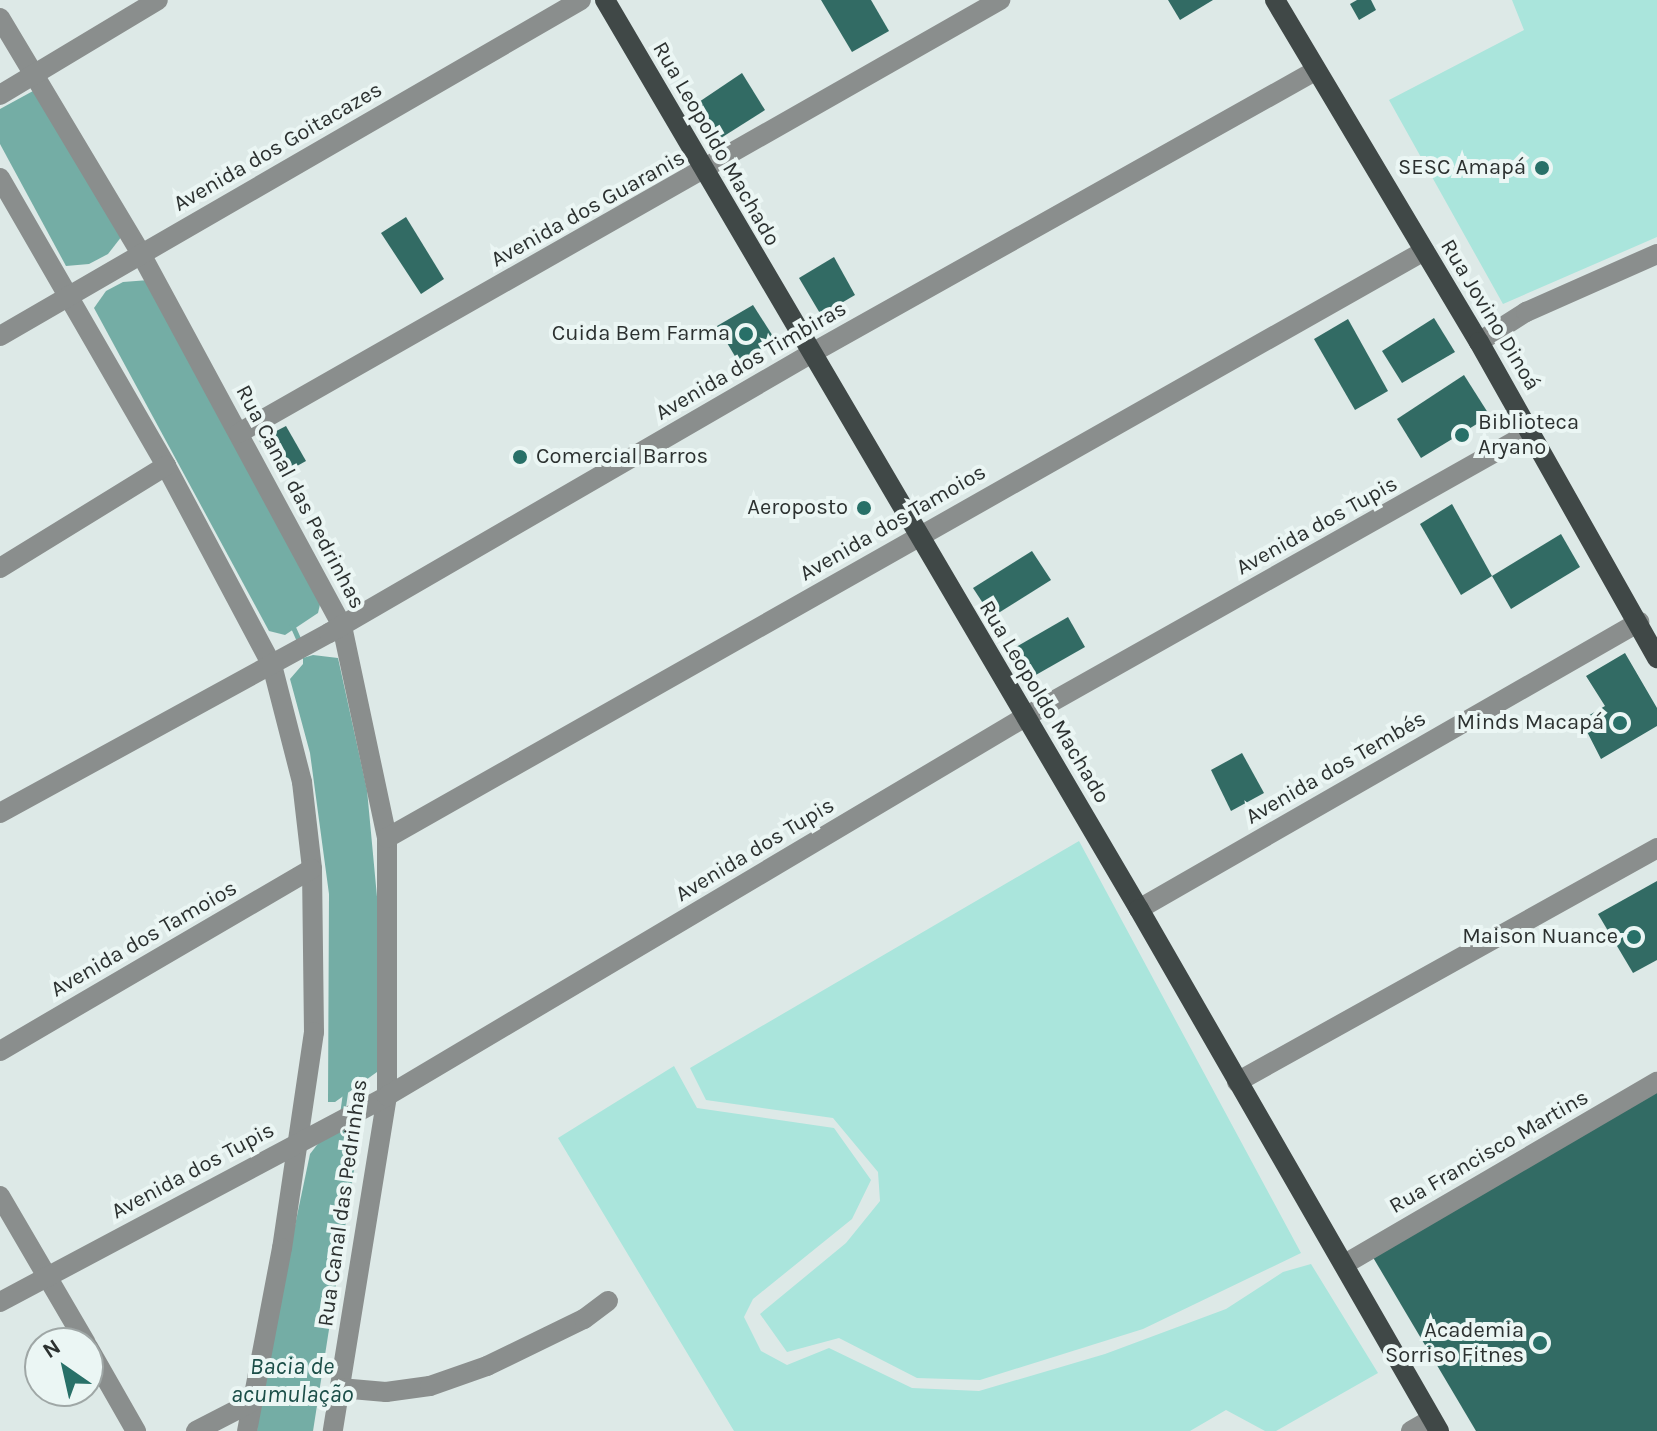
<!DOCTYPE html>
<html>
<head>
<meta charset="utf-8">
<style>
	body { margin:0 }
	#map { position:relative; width:1657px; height:1431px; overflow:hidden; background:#dde9e7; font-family:Karla,sans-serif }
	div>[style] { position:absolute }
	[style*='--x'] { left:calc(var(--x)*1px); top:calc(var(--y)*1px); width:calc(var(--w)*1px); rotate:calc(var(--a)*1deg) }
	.green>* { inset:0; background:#aae5dc }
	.water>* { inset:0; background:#74ada5 }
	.stream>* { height:5px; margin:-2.5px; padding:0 2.5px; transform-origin:2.5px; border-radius:2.5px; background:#74ada5 }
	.building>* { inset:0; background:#326b64 }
	.minor>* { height:20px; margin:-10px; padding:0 10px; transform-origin:10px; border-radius:10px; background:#8a8e8d }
	.major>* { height:20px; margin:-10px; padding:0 10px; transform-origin:10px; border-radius:10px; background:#404847 }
	.dots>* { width:22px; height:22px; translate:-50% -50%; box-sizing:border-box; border:4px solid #ebf6f4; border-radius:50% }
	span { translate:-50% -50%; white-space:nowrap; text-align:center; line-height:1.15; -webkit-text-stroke:8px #ebf6f4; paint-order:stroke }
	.street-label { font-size:22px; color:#2c3130 }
	.poi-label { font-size:22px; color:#2c3130 }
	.right { translate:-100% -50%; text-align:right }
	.left { translate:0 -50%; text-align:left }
	.water-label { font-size:24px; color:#1b4e48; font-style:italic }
	.north { position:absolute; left:24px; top:1327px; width:80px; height:80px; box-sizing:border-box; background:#ebf6f4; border:2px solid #9fa7a6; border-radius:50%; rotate:326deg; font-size:22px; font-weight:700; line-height:32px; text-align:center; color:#2c3130 }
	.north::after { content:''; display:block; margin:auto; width:28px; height:36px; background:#287068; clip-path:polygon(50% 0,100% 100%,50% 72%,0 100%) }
</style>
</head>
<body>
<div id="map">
	<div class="green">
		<i style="clip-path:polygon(1512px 0,1657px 0,1657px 237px,1503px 304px,1389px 100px,1524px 30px)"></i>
		<i style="clip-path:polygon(1079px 841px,1301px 1253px,1143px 1329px,980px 1380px,917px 1378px,839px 1338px,787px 1352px,760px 1314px,846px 1243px,880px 1201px,878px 1172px,833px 1118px,706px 1100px,690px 1068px)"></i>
		<i style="clip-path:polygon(674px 1066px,697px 1108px,834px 1128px,871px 1180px,852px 1219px,753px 1299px,744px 1317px,761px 1351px,787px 1365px,829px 1348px,912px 1388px,979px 1391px,1105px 1354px,1226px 1309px,1283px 1272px,1311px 1264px,1378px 1373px,1276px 1431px,1265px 1431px,1226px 1410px,1190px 1431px,734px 1431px,558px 1138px)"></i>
	</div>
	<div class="water">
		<i style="clip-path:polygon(33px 91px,122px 236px,108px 254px,89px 264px,66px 266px,0 144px,0 109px)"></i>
		<i style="clip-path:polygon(149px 280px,322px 596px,318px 613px,285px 635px,269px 631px,94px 308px,106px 291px,123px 282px)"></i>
		<i style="clip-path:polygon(313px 655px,338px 658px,367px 790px,380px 929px,377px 1072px,335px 1102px,328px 1102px,329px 894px,310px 753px,290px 679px,303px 664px,303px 658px)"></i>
		<i style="clip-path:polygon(348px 1123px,359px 1139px,313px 1431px,257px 1431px,262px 1382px,310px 1154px,320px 1141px)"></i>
	</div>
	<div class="stream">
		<i style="--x:292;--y:625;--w:22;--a:66"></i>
		<i style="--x:342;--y:1114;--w:22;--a:-82"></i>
	</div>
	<div class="building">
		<i style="clip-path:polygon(821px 0,871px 0,889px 31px,852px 52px)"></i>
		<i style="clip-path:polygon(1168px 0,1213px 0,1180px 20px)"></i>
		<i style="clip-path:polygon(1357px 0,1371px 0,1376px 10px,1359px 20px,1350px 4px)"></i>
		<i style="clip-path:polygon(742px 73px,765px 110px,713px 143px,690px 108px)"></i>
		<i style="clip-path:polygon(406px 217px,444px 279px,421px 294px,381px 233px)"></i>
		<i style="clip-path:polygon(834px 257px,855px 295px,821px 315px,799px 278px)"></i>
		<i style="clip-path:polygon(753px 305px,776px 341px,739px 363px,717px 326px)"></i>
		<i style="clip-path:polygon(1434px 318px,1455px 352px,1402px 383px,1382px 351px)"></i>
		<i style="clip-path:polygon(1348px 319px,1388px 391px,1355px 410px,1314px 339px)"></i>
		<i style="clip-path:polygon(1464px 375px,1490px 416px,1421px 458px,1397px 419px)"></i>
		<i style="clip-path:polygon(286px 426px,306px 461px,279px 476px,259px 440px)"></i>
		<i style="clip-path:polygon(1452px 504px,1492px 576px,1461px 595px,1420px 524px)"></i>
		<i style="clip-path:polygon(1561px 534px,1580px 567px,1511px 609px,1492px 576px)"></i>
		<i style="clip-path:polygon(1032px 551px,1051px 580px,992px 617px,973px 588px)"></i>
		<i style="clip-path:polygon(1068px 617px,1085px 647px,1027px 680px,1011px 650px)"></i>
		<i style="clip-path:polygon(1625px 653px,1657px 708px,1657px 726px,1601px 759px,1581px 720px,1605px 706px,1586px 676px)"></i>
		<i style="clip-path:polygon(1242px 753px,1264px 793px,1231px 811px,1211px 770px)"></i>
		<i style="clip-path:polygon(1657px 881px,1657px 960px,1633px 973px,1598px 914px)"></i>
		<i style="clip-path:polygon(1657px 1084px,1657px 1431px,1476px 1431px,1371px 1254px)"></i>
	</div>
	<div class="minor">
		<i style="--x:0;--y:18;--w:275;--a:59.1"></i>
		<i style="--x:141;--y:254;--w:423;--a:61.6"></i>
		<i style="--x:342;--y:626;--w:217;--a:78"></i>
		<i style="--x:387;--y:838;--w:258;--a:90"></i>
		<i style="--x:387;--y:1096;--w:339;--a:99.2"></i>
		<i style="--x:0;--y:95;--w:184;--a:-31"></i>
		<i style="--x:0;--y:178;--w:332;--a:60"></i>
		<i style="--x:166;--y:466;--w:225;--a:62"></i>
		<i style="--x:272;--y:665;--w:121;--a:75.6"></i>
		<i style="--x:302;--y:782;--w:88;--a:83.4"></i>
		<i style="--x:312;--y:869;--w:163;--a:89.3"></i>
		<i style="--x:314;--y:1032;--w:218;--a:98.4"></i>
		<i style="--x:282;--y:1248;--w:186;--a:100.8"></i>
		<i style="--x:0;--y:336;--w:671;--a:-30.04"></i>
		<i style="--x:1479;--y:342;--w:56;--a:-32.6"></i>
		<i style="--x:1526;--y:312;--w:143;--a:-23.9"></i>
		<i style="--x:239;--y:433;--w:876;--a:-29.64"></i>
		<i style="--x:0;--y:568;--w:195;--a:-31.6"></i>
		<i style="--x:0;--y:813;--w:375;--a:-28.7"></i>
		<i style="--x:329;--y:633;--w:558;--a:-30.1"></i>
		<i style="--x:812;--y:353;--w:577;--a:-29.28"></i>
		<i style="--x:387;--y:838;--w:1192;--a:-29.51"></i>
		<i style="--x:1139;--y:909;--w:577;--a:-29.86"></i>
		<i style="--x:0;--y:1051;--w:361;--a:-30.3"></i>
		<i style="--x:1237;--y:1082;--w:481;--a:-29.1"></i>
		<i style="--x:0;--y:1196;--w:170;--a:59.7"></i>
		<i style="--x:1345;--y:1264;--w:361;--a:-30.3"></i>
		<i style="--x:0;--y:1302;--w:438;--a:-28"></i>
		<i style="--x:387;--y:1096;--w:742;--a:-30.71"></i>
		<i style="--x:1025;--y:717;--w:581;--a:-29.39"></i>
		<i style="--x:88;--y:1347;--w:97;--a:60.3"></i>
		<i style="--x:340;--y:1388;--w:46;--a:5"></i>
		<i style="--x:386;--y:1392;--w:44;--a:-7.8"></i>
		<i style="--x:430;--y:1386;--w:60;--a:-19.3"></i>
		<i style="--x:487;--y:1366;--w:108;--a:-25.9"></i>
		<i style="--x:584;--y:1319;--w:30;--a:-37"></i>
		<i style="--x:196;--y:1431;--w:63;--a:-27.4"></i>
		<i style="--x:1411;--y:1431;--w:24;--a:-30"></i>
	</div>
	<div class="major">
		<i style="--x:605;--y:0;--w:1054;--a:59.57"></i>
		<i style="--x:1139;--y:909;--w:602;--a:60.11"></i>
		<i style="--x:1275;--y:0;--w:398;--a:59.2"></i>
		<i style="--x:1479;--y:342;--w:363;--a:60.6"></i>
	</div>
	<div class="dots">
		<i style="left:1542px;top:168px;background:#287068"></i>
		<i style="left:746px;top:334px;background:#287068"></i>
		<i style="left:1462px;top:435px;background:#287068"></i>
		<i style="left:520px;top:457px;background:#287068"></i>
		<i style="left:864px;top:508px;background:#287068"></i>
		<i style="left:1620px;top:723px;background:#287068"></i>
		<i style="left:1634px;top:937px;background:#287068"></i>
		<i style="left:1540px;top:1343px;background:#287068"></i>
	</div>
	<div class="street-label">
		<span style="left:716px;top:144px;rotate:60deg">Rua Leopoldo Machado</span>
		<span style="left:278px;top:147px;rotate:-30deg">Avenida dos Goitacazes</span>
		<span style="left:588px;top:209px;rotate:-29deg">Avenida dos Guaranis</span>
		<span style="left:1490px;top:315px;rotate:59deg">Rua Jovino Dinoá</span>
		<span style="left:751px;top:361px;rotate:-30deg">Avenida dos Timbiras</span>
		<span style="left:300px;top:497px;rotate:62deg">Rua Canal das Pedrinhas</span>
		<span style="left:893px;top:523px;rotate:-30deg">Avenida dos Tamoios</span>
		<span style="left:1317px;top:526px;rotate:-29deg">Avenida dos Tupis</span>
		<span style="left:1044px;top:702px;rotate:59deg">Rua Leopoldo Machado</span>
		<span style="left:1336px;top:768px;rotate:-30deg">Avenida dos Tembés</span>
		<span style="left:755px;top:850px;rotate:-31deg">Avenida dos Tupis</span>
		<span style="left:144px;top:939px;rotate:-30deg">Avenida dos Tamoios</span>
		<span style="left:1489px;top:1152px;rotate:-30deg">Rua Francisco Martins</span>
		<span style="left:193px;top:1171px;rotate:-28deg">Avenida dos Tupis</span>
		<span style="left:343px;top:1203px;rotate:-82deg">Rua Canal das Pedrinhas</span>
	</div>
	<div class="poi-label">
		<span class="right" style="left:1526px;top:168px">SESC Amapá</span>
		<span class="right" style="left:730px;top:334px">Cuida Bem Farma</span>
		<span class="left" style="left:1478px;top:435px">Biblioteca<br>Aryano</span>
		<span class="left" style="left:536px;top:457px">Comercial Barros</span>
		<span class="right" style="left:848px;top:508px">Aeroposto</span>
		<span class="right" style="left:1604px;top:723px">Minds Macapá</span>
		<span class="right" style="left:1618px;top:937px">Maison Nuance</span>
		<span class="right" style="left:1524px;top:1343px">Academia<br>Sorriso Fitnes</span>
	</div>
	<div class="water-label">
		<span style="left:292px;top:1381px">Bacia de<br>acumulação</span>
	</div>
	<div class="north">N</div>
</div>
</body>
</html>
